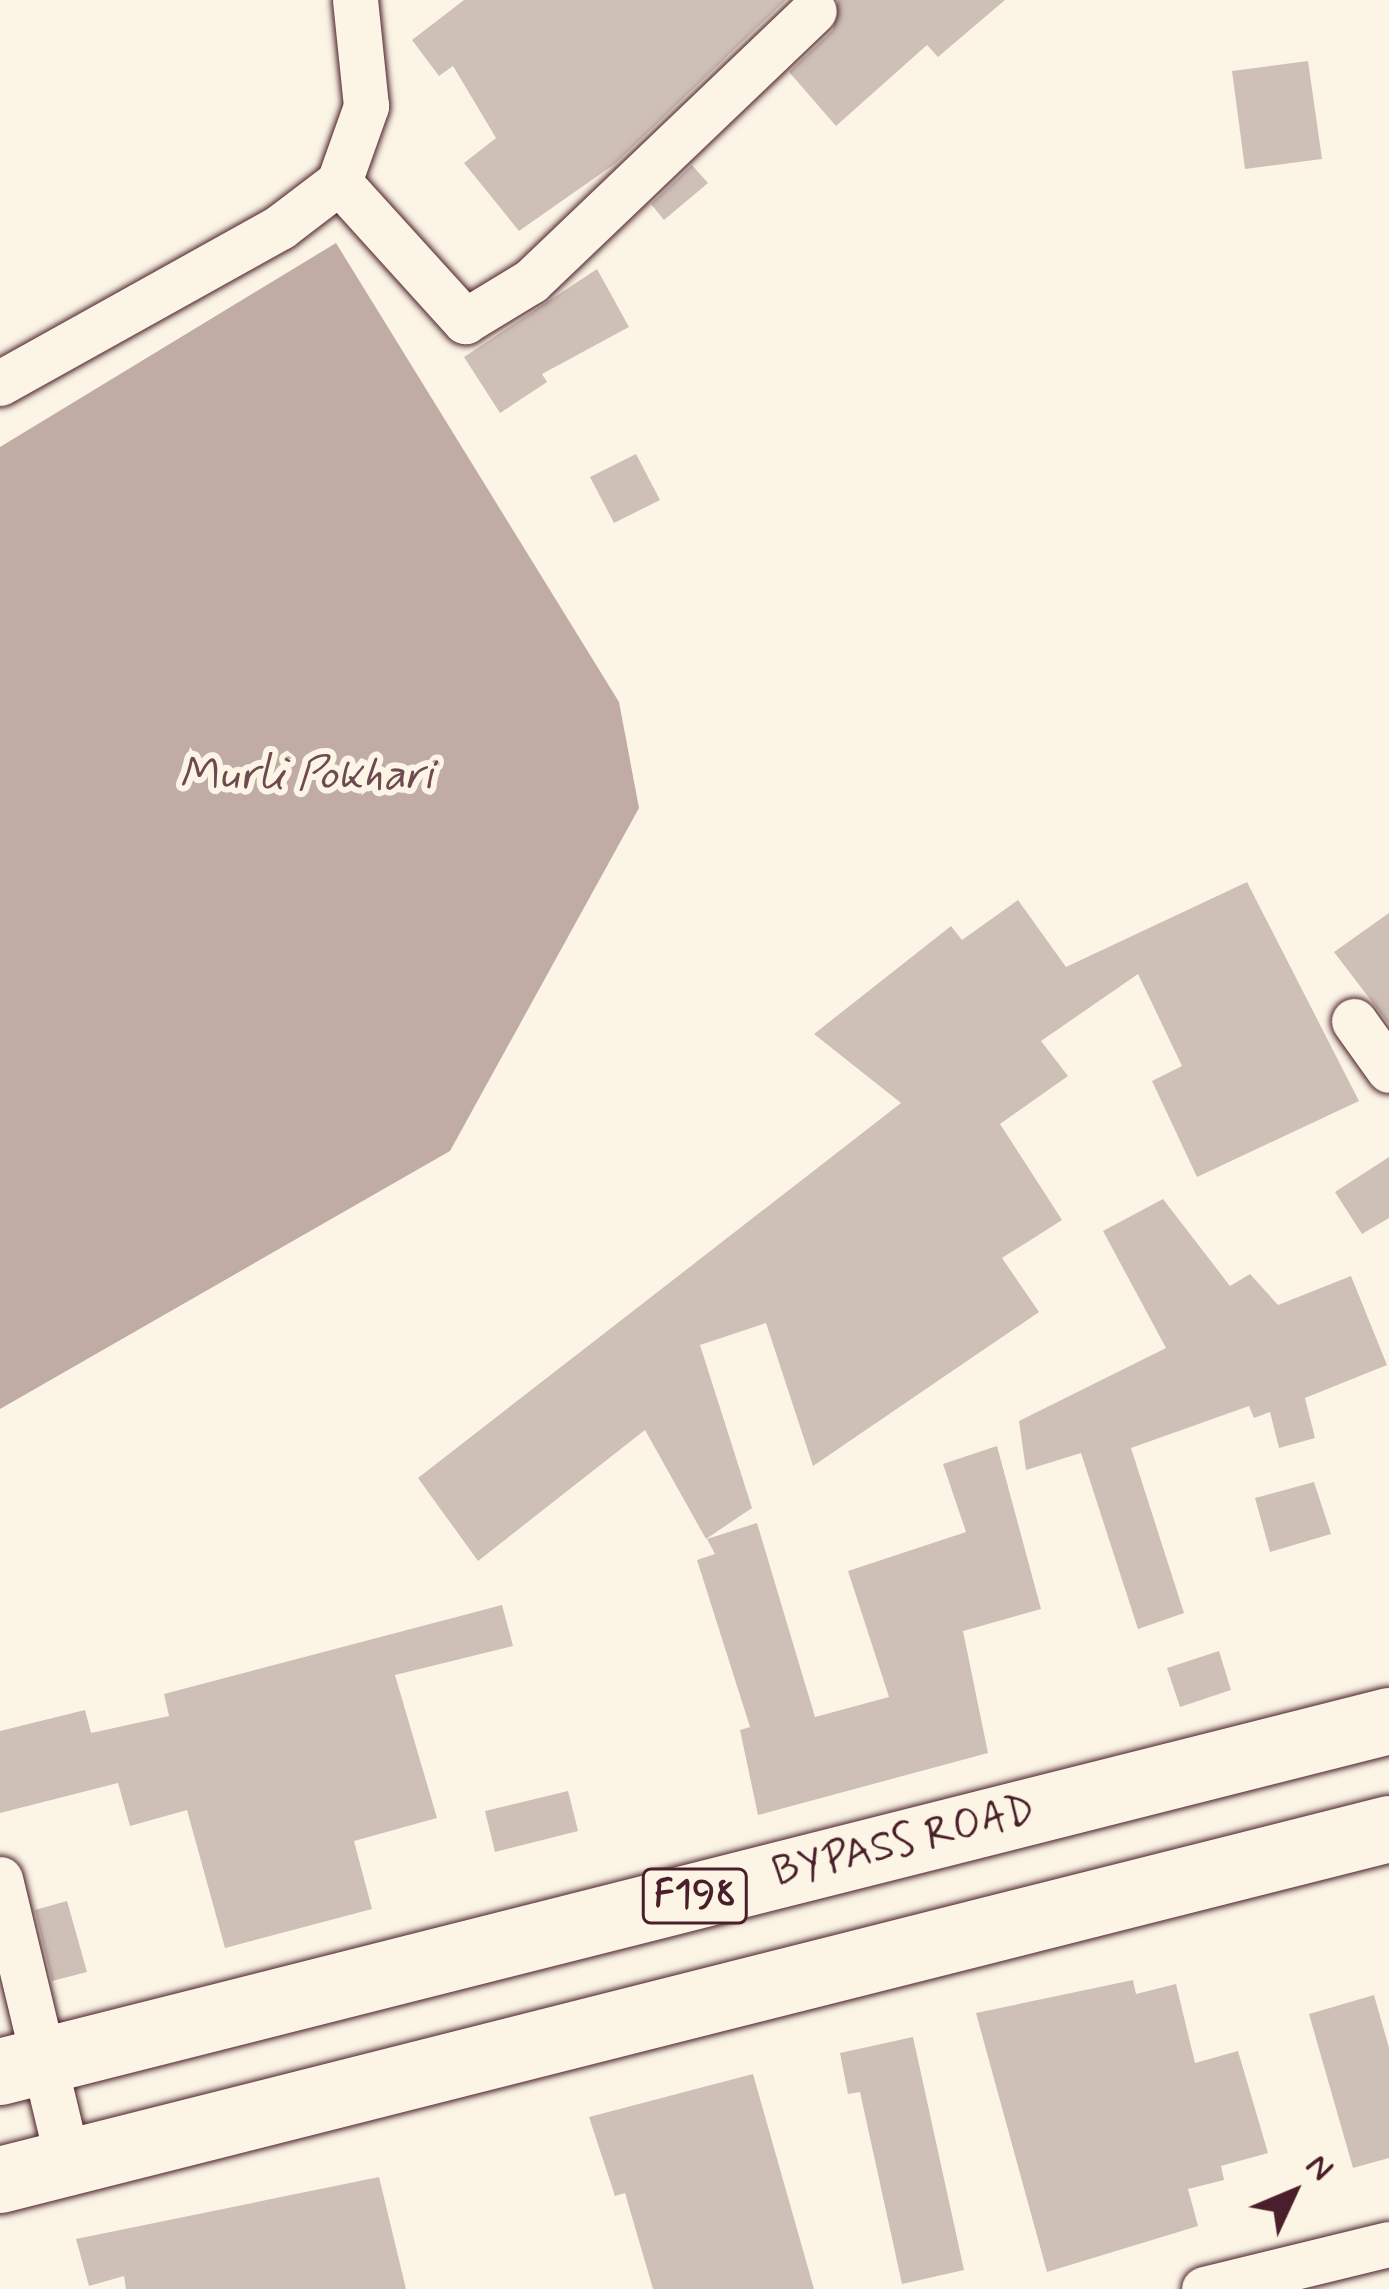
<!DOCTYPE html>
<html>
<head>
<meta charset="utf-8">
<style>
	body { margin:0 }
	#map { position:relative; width:1389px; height:2289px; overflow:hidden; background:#fcf5e5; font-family:Mynerve,sans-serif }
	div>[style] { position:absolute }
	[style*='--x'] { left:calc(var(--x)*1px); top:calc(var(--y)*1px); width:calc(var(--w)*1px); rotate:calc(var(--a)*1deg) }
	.water>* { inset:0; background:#c0aca5 }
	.building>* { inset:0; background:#cfc0b7 }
	.roads { filter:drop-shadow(0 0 3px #4a1f2b) drop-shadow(0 0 3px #4a1f2b) }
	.minor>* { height:45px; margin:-22.5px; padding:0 22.5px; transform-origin:22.5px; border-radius:22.5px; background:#fcf5e5 }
	.primary>* { height:66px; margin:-33px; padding:0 33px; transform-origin:33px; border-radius:33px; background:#fcf5e5 }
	span { translate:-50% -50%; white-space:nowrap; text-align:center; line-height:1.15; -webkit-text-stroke:12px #fcf5e5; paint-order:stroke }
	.shield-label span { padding:3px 9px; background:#fcf5e5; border:3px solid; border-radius:9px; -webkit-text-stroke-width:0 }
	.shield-label { font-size:39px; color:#4a1f2b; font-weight:700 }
	.street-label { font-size:42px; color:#4a1f2b }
	.water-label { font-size:45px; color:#6d4950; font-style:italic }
	.north { position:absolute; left:1233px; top:2133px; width:120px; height:120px; -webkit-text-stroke:9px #fcf5e5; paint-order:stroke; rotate:46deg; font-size:33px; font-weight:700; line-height:48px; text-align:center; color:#4a1f2b }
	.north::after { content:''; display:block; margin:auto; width:42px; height:54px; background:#4a1f2b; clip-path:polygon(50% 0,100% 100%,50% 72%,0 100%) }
</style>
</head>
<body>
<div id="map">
	<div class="water">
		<i style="clip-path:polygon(336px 243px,619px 702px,639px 808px,450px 1151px,0 1409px,0 447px)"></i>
	</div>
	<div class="building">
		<i style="clip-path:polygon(464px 0,786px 0,616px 163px,519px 231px,464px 163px,496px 138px,453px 66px,439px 76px,412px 40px)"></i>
		<i style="clip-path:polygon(838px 0,1005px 0,938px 57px,927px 45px,836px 126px,789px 72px,833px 30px)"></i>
		<i style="clip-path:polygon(1308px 61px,1322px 159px,1245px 169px,1232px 71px)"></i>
		<i style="clip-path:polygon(692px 165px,708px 183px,664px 220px,651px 204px)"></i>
		<i style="clip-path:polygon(597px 269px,629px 327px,542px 374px,547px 382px,500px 413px,464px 357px)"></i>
		<i style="clip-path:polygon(636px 454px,660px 500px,614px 523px,590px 477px)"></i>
		<i style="clip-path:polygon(1247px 882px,1359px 1101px,1197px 1177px,1152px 1081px,1182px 1066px,1138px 974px,1041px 1041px,1068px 1076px,1000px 1124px,1062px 1220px,1002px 1258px,1039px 1312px,813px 1466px,766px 1323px,700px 1345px,752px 1508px,706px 1539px,645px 1430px,478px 1561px,418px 1478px,901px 1103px,814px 1034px,951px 926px,962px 940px,1018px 900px,1066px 967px)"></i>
		<i style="clip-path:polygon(1389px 913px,1389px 1024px,1334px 952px)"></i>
		<i style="clip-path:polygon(1389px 1157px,1389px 1218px,1362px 1234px,1335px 1192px)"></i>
		<i style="clip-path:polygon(1163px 1199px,1230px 1286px,1250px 1274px,1278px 1305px,1351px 1276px,1387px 1365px,1305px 1398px,1315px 1438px,1279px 1448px,1270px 1412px,1254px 1418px,1249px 1406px,1131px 1448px,1184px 1613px,1138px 1629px,1081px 1453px,1026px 1470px,1019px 1421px,1166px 1348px,1103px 1231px)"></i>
		<i style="clip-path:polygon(997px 1446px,1041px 1609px,963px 1631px,988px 1753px,758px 1815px,740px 1730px,750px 1727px,697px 1560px,715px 1554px,707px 1539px,757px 1523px,815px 1717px,889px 1697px,848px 1571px,966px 1532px,943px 1464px)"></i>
		<i style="clip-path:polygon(1314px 1482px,1331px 1534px,1270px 1552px,1255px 1498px)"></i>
		<i style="clip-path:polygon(502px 1605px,513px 1646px,395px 1675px,437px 1818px,354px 1841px,372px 1909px,225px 1948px,187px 1810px,130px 1826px,118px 1783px,0 1813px,0 1731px,85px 1710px,91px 1733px,169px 1716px,164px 1694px)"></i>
		<i style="clip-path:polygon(1219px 1651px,1231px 1690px,1180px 1707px,1167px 1668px)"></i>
		<i style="clip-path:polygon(568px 1791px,578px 1831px,495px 1852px,485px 1811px)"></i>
		<i style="clip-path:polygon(67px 1901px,87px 1972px,52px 1981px,35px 1910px)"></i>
		<i style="clip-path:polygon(1133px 1980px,1136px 1994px,1176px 1984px,1195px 2063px,1238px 2051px,1268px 2153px,1221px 2166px,1224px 2180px,1188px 2189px,1198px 2226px,1047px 2272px,976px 2013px)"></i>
		<i style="clip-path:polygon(1374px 1995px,1389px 2048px,1389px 2158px,1353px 2168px,1309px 2014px)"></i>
		<i style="clip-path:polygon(913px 2037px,964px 2270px,902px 2284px,860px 2092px,848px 2094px,840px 2053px)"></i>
		<i style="clip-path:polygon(753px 2074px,814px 2289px,653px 2289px,625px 2193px,615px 2196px,589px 2117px)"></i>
		<i style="clip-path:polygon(379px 2177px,406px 2289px,126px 2289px,124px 2276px,89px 2286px,76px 2239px)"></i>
	</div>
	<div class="roads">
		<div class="minor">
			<i style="--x:339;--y:182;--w:188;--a:47.8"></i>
			<i style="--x:465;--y:321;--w:77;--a:-31.2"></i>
			<i style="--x:531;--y:281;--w:391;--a:-43.7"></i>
			<i style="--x:0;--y:383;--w:321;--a:-29.1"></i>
			<i style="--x:280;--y:227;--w:74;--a:-37.3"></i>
			<i style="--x:339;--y:182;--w:81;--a:-70.4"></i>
			<i style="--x:366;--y:106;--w:107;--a:-95.9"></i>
			<i style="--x:1354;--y:1021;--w:60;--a:54.5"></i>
			<i style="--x:0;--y:1879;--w:292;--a:76.5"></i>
			<i style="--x:1204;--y:2289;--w:190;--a:-13.7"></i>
		</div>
		<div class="primary">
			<i style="--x:0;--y:2072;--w:1433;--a:-14.18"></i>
			<i style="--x:0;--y:2180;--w:1433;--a:-14.18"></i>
		</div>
	</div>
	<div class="shield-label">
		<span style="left:695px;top:1896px">F198</span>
	</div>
	<div class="street-label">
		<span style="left:904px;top:1843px;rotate:-14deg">BYPASS ROAD</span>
	</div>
	<div class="water-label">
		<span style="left:306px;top:776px">Murli Pokhari</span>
	</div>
	<div class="north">N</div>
</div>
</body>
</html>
